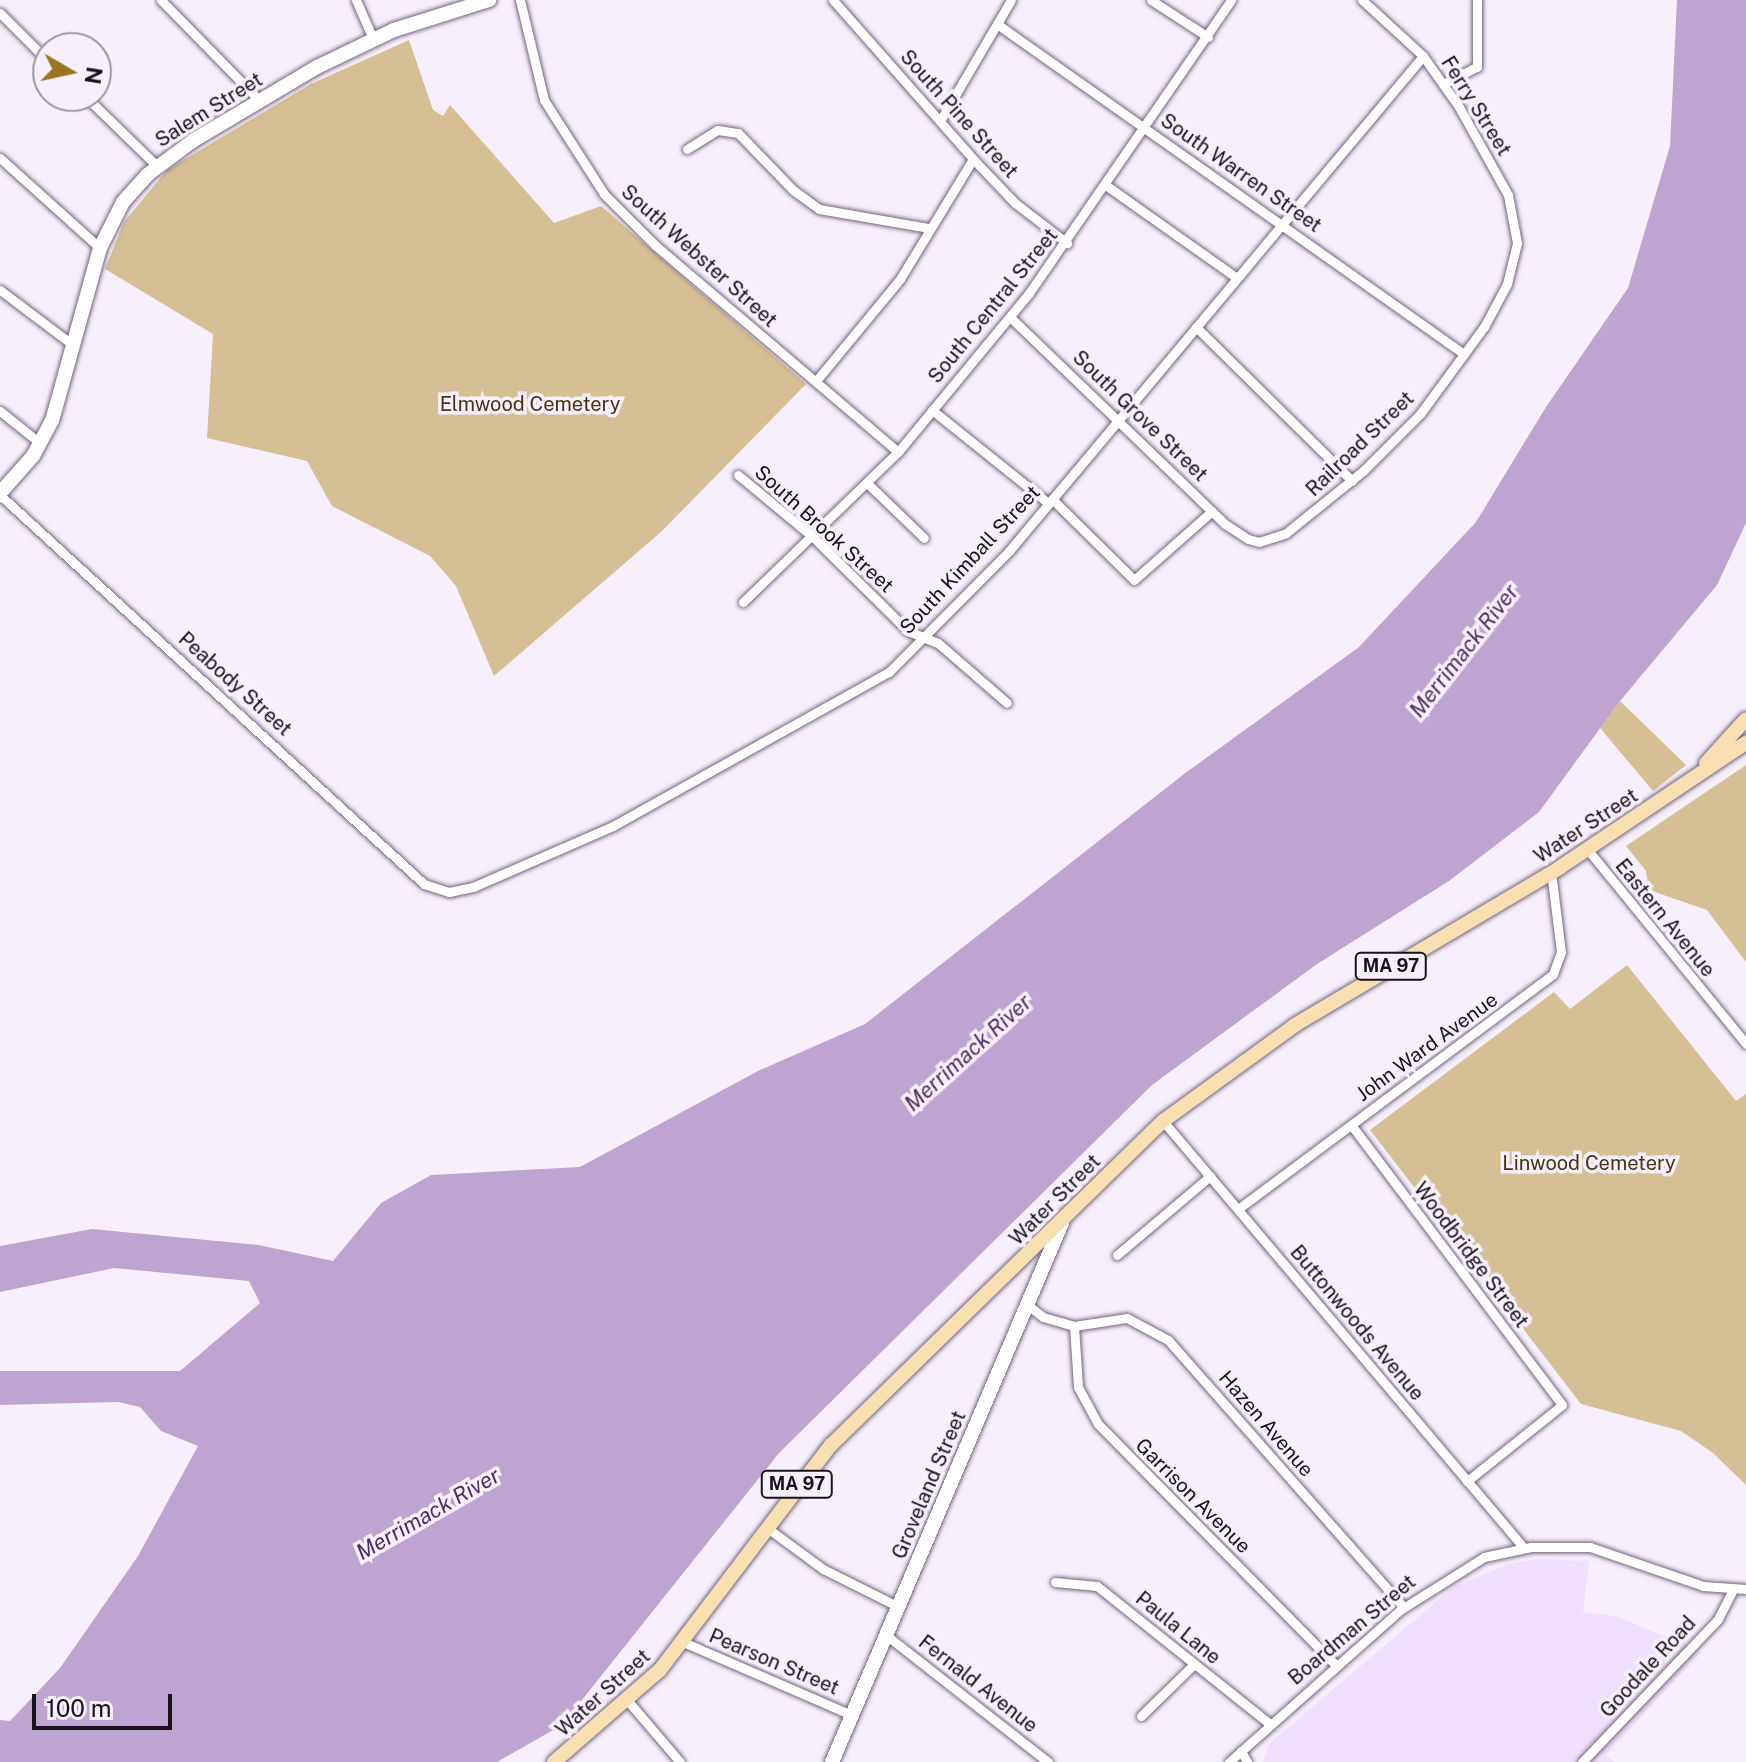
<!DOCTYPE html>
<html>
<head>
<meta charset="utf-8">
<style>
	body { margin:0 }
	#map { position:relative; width:1746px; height:1762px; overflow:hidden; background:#f7f0fc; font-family:"Public Sans",sans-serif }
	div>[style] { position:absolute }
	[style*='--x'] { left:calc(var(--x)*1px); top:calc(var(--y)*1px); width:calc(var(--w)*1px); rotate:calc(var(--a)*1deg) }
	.built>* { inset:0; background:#f0e0fd }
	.green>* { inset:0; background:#d5bf94 }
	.water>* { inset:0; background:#bea5d1 }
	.roads { filter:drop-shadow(0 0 2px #73647e) drop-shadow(0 0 2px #73647e) }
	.minor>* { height:9px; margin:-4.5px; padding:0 4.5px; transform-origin:4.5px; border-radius:4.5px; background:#fff }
	.secondary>* { height:14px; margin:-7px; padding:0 7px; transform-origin:7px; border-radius:7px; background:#fff }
	.primary>* { height:14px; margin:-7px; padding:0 7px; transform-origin:7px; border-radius:7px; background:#f7dfb1 }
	span { translate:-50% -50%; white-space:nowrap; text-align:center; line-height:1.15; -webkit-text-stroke:7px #f7f0fc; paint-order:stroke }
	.shield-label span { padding:2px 6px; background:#f7f0fc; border:2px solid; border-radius:6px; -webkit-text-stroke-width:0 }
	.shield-label { font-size:18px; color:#17121c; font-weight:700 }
	.street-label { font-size:20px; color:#17121c }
	.park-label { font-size:20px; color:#473510 }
	.water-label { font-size:22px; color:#4e2d64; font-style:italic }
	.north { position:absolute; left:32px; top:32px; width:80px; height:80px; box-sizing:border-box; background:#f7f0fc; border:2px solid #9d97a2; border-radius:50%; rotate:99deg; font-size:22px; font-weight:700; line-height:32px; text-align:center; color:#17121c }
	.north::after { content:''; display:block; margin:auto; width:28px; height:36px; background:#9b7621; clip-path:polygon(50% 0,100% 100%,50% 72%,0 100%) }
	.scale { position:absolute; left:32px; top:1694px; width:140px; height:36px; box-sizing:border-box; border:4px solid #17121c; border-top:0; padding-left:10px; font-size:24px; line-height:28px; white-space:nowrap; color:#17121c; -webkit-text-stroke:6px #f7f0fc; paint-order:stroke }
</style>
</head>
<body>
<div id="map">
	<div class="built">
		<i style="clip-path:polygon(1539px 1559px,1589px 1561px,1583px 1612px,1616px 1616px,1701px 1652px,1606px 1755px,1614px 1762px,1263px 1762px,1269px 1744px,1452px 1588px,1508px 1564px)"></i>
	</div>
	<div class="green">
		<i style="clip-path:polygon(409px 40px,433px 110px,443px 116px,450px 105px,554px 223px,601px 206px,806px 384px,662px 531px,494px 676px,456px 586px,430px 556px,332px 506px,307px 461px,207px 438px,213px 334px,105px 269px,124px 222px,167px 170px,311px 84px)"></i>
		<i style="clip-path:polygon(1620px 701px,1686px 765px,1653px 791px,1600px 728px)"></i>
		<i style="clip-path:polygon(1746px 765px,1746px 962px,1707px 910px,1649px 890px,1646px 871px,1626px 846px)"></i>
		<i style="clip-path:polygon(1627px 965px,1736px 1101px,1746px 1094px,1746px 1485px,1713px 1453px,1681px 1431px,1581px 1404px,1370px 1130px,1554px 992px,1570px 1009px)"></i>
	</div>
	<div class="water">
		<i style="clip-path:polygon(1677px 0,1746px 0,1746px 523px,1717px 585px,1620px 701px,1539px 812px,1449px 881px,1317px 964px,1152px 1085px,779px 1453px,562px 1725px,497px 1762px,0 1762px,0 1720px,10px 1721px,60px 1668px,138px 1556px,198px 1446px,161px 1431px,140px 1407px,118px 1402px,0 1405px,0 1371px,180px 1371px,260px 1303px,249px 1281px,114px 1268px,0 1292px,0 1246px,92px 1229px,259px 1245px,333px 1261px,381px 1203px,431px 1175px,580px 1167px,758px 1071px,865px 1024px,1184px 774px,1359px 647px,1476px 522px,1546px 407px,1628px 288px,1670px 146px)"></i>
	</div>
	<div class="roads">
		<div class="minor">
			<i style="--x:161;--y:0;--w:141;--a:45.6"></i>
			<i style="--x:356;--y:0;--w:43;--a:66.4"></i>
			<i style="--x:520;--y:0;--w:103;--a:76.5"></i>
			<i style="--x:544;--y:100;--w:112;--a:57.4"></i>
			<i style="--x:604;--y:194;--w:72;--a:45"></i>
			<i style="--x:655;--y:245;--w:319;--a:40.4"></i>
			<i style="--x:833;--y:0;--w:212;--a:48.6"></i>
			<i style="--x:973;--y:159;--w:61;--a:46.3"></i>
			<i style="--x:1015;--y:203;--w:66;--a:37.6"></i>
			<i style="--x:1151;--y:0;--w:68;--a:33"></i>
			<i style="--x:0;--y:13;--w:68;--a:45"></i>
			<i style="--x:997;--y:24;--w:572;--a:35.25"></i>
			<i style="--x:1443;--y:84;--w:38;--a:-27"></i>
			<i style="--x:1477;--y:67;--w:67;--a:-90"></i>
			<i style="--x:85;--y:96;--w:100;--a:44.2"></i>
			<i style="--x:940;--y:121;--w:140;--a:-59.6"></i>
			<i style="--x:687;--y:149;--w:36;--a:-32"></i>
			<i style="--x:718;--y:130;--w:20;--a:9"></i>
			<i style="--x:738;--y:133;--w:79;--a:46"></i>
			<i style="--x:793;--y:190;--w:32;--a:36"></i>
			<i style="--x:819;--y:209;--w:112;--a:9.8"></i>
			<i style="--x:0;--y:158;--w:135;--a:42"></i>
			<i style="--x:1107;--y:186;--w:159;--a:35.3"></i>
			<i style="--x:0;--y:290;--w:91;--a:37"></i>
			<i style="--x:1010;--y:317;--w:298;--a:43.9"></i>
			<i style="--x:1225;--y:524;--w:27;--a:33"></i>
			<i style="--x:1248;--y:539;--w:11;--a:15"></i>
			<i style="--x:1259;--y:542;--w:28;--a:-18"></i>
			<i style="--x:1286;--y:533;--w:100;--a:-38.9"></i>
			<i style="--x:1364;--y:470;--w:79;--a:-45"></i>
			<i style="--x:1420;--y:414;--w:108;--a:-53.7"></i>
			<i style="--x:1484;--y:327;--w:49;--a:-61.9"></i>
			<i style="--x:1507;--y:284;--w:42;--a:-76.3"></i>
			<i style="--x:1517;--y:243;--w:49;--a:-100.6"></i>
			<i style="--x:1508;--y:195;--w:101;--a:-119.1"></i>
			<i style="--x:1459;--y:107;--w:62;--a:-125.2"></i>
			<i style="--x:1423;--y:56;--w:83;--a:-137.4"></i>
			<i style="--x:1196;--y:327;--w:219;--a:44.6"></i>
			<i style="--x:816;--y:381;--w:132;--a:-50.5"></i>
			<i style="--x:900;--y:279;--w:140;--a:-58.7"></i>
			<i style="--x:932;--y:410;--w:149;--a:38.7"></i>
			<i style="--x:0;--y:411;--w:51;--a:38.7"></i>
			<i style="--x:738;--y:475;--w:97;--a:39.6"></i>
			<i style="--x:813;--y:537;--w:134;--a:44.7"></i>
			<i style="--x:908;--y:631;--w:32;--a:22"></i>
			<i style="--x:938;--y:643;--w:91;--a:41"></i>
			<i style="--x:867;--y:483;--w:79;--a:44"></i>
			<i style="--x:0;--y:495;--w:575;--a:42.53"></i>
			<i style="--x:424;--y:884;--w:26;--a:18"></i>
			<i style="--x:449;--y:892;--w:25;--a:-12"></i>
			<i style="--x:473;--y:887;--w:153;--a:-23.5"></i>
			<i style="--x:613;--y:826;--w:316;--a:-29.2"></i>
			<i style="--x:889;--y:672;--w:170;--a:-45.2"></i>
			<i style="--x:1009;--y:551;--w:645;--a:-50.09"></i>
			<i style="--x:1052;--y:499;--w:115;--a:44.6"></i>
			<i style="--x:1134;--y:580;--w:104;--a:-41.5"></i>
			<i style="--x:743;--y:602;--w:216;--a:-44.1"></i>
			<i style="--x:898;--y:452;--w:206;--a:-50.5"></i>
			<i style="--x:1029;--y:293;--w:356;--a:-55.4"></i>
			<i style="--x:1588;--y:850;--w:250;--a:50.8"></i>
			<i style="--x:1163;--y:1121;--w:559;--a:49.79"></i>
			<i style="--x:1352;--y:1126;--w:349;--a:53"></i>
			<i style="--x:1562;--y:1405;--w:122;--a:141.3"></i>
			<i style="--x:1238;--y:1209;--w:393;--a:-36.7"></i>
			<i style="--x:1553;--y:974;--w:23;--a:-70"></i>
			<i style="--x:1561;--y:952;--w:81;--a:-97.1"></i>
			<i style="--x:1117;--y:1255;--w:122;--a:-40.3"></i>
			<i style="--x:1029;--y:1306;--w:18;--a:38"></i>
			<i style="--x:1043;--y:1317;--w:32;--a:16"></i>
			<i style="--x:1074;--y:1326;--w:54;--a:-8.6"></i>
			<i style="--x:1127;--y:1318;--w:47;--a:28.2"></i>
			<i style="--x:1168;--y:1340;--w:356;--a:48.6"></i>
			<i style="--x:1074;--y:1326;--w:61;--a:86.2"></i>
			<i style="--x:1078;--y:1387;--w:42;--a:61.6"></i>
			<i style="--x:1098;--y:1424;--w:339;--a:45.4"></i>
			<i style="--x:766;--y:1527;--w:71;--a:36.4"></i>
			<i style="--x:823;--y:1569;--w:85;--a:26.6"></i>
			<i style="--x:1055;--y:1582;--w:42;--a:5.4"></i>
			<i style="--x:1097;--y:1586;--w:221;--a:38.6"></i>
			<i style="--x:886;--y:1635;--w:206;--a:38.1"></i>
			<i style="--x:683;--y:1642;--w:184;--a:23.4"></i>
			<i style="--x:628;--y:1701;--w:80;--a:49.6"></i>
			<i style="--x:1141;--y:1716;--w:70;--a:-44.4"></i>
			<i style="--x:1241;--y:1751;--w:13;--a:61"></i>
			<i style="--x:1229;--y:1762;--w:229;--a:-41.6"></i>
			<i style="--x:1400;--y:1610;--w:99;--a:-32.2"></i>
			<i style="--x:1484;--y:1557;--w:48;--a:-12"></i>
			<i style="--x:1531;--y:1547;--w:59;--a:0"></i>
			<i style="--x:1590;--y:1547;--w:120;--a:19"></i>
			<i style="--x:1703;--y:1586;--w:43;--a:4"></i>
			<i style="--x:1582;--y:1762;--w:197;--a:-46.4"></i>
			<i style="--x:1718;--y:1619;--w:31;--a:-63"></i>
		</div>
		<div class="secondary">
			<i style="--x:0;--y:493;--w:50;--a:-48.3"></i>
			<i style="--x:33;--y:456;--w:40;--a:-62"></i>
			<i style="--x:52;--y:421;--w:180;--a:-74.5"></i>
			<i style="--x:100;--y:248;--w:51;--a:-63.4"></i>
			<i style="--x:123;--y:202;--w:36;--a:-48"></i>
			<i style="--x:147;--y:175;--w:59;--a:-36.7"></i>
			<i style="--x:194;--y:140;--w:143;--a:-30.7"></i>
			<i style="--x:317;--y:67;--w:85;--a:-25.7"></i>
			<i style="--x:394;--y:30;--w:100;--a:-17.5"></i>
			<i style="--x:832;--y:1762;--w:586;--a:-66.89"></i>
		</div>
		<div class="primary">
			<i style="--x:1706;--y:763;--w:59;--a:-47.7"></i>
			<i style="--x:554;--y:1762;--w:140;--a:-41"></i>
			<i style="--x:660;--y:1670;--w:283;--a:-52.8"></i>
			<i style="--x:831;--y:1445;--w:464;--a:-44.3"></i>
			<i style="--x:1163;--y:1121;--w:163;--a:-36"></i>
			<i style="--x:1295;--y:1025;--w:307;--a:-30.7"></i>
			<i style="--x:1559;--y:868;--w:225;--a:-33.8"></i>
		</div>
	</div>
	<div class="shield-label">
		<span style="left:1391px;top:966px">MA 97</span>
		<span style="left:797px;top:1484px">MA 97</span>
	</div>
	<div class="street-label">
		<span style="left:1476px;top:106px;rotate:58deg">Ferry Street</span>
		<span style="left:209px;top:110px;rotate:-32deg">Salem Street</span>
		<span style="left:959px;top:114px;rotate:48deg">South Pine Street</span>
		<span style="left:1241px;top:173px;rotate:35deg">South Warren Street</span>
		<span style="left:699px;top:256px;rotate:42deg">South Webster Street</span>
		<span style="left:993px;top:306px;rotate:-51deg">South Central Street</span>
		<span style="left:1140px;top:416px;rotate:44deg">South Grove Street</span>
		<span style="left:1360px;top:444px;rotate:-44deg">Railroad Street</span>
		<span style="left:824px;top:529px;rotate:42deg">South Brook Street</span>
		<span style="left:970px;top:560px;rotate:-47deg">South Kimball Street</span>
		<span style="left:235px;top:684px;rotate:42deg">Peabody Street</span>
		<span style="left:1586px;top:826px;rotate:-33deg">Water Street</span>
		<span style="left:1665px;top:918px;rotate:51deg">Eastern Avenue</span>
		<span style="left:1427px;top:1047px;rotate:-36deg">John Ward Avenue</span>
		<span style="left:1055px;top:1200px;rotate:-45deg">Water Street</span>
		<span style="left:1471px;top:1255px;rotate:53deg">Woodbridge Street</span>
		<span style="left:1357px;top:1323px;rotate:50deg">Buttonwoods Avenue</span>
		<span style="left:1266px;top:1424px;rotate:49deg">Hazen Avenue</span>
		<span style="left:929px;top:1485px;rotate:-67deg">Groveland Street</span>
		<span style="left:1193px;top:1496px;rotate:45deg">Garrison Avenue</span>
		<span style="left:1178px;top:1628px;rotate:39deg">Paula Lane</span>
		<span style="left:1352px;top:1630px;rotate:-40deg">Boardman Street</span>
		<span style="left:774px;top:1662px;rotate:23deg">Pearson Street</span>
		<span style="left:1648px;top:1667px;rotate:-47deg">Goodale Road</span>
		<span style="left:978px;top:1684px;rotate:38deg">Fernald Avenue</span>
		<span style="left:603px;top:1693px;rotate:-42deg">Water Street</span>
	</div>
	<div class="park-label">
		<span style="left:530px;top:404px">Elmwood Cemetery</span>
		<span style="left:1589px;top:1163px">Linwood Cemetery</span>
	</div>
	<div class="water-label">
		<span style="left:1464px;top:651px;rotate:-52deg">Merrimack River</span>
		<span style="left:968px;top:1053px;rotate:-42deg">Merrimack River</span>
		<span style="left:428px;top:1514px;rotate:-30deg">Merrimack River</span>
	</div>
	<div class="north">N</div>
	<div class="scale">100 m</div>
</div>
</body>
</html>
